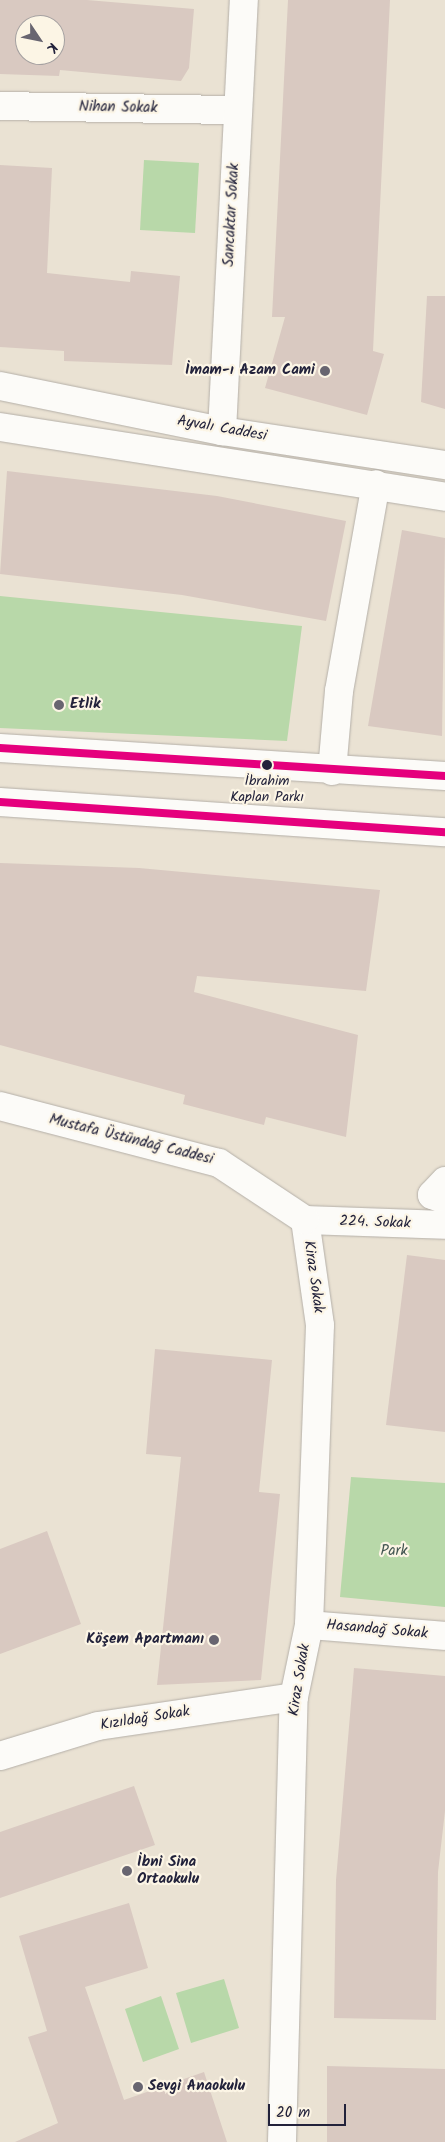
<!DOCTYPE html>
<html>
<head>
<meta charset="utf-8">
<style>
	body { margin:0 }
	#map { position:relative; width:445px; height:2142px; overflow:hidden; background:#eae2d3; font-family:Kalam,sans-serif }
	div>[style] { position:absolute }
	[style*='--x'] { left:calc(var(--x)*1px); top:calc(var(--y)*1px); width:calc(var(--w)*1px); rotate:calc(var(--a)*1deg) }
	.green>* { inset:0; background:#b8d8a9 }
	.building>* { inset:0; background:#d9c9c1 }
	.roads { filter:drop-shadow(0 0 1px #b4afa8) drop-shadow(0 0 1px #b4afa8) }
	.street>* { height:28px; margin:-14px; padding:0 14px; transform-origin:14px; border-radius:14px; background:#fcfbf8 }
	.secondary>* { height:28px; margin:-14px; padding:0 14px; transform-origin:14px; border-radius:14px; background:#fcfbf8 }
	.primary>* { height:28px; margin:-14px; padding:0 14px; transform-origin:14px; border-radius:14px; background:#fcfbf8 }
	.bus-1>* { height:8px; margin:-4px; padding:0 4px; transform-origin:4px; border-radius:4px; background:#e5007d }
	.dots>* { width:14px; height:14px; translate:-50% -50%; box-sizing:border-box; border:2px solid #fcf5e5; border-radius:50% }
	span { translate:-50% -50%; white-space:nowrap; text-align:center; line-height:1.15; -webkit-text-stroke:4.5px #fcf5e5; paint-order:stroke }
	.bus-label { font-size:14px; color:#22223b }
	.street-label { font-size:15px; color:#22223b }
	.poi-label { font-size:15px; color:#22223b; font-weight:700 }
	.right { translate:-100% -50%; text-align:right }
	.left { translate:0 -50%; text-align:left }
	.park-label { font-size:15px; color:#435652 }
	.north { position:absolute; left:15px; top:15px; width:50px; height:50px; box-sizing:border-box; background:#fcf5e5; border:1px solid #a5a1a1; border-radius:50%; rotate:124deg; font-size:14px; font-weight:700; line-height:20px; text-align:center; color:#22223b }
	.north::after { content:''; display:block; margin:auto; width:18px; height:22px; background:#686570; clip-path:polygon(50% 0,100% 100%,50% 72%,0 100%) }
	.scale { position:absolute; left:268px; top:2104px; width:78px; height:22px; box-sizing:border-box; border:2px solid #22223b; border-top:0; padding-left:6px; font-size:15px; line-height:18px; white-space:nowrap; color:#22223b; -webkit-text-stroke:4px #fcf5e5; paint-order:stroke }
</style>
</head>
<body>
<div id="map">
	<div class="green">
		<i style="clip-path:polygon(144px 160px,199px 163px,195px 233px,140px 230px)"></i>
		<i style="clip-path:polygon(0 596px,302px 626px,287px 741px,0 728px)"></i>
		<i style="clip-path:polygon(351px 1477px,445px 1483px,445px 1607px,340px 1597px)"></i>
		<i style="clip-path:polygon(224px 1979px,239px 2028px,191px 2043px,176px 1993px)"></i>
		<i style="clip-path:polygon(161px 1996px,179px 2049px,143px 2062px,125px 2009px)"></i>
	</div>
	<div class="building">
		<i style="clip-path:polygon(evenodd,0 0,87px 0,194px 9px,189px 68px,181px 81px,60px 70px,59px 76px,0 74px,0 0,25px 25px,55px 25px,55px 55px,25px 55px,25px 25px)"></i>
		<i style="clip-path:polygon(288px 0,390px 0,373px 351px,384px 354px,367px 415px,265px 388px,285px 317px,272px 317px)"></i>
		<i style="clip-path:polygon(0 165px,52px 168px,47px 273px,130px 282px,131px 271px,180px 276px,172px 365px,64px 361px,64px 351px,0 347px)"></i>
		<i style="clip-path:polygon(427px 296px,445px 296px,445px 409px,421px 402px)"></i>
		<i style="clip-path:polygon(7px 471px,217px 496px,346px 521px,326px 621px,182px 595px,0 574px)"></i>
		<i style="clip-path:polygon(402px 530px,445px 538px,442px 736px,368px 726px)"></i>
		<i style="clip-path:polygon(0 863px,139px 868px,380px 890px,366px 991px,197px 976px,194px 992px,358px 1035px,346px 1137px,266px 1117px,264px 1125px,183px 1104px,185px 1095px,0 1045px)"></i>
		<i style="clip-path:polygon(407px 1255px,445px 1260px,445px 1432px,386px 1425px)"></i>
		<i style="clip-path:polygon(155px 1349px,272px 1360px,259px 1492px,280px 1494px,261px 1680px,157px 1685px,181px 1457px,146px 1454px)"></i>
		<i style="clip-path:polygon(47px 1531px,81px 1624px,0 1654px,0 1549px)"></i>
		<i style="clip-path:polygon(354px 1668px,445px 1676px,445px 1811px,438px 1872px,436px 2020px,334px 2018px,336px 1880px)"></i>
		<i style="clip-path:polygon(134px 1786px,155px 1845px,0 1898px,0 1832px)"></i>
		<i style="clip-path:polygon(129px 1903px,148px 1968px,85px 1987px,124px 2100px,204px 2072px,227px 2142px,15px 2142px,58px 2123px,28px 2037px,47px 2031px,19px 1936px)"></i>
		<i style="clip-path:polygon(327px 2066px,445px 2069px,445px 2142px,327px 2142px)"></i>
	</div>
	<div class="roads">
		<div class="street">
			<i style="--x:0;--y:106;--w:237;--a:1"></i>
			<i style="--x:222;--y:431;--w:432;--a:-87.1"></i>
			<i style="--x:332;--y:771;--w:80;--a:-85"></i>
			<i style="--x:339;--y:691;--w:210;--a:-79.9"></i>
			<i style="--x:445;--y:1181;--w:19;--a:133"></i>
			<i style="--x:432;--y:1195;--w:14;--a:21"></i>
			<i style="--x:309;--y:1625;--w:136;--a:4.6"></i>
			<i style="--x:282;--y:2142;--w:445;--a:-88.5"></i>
			<i style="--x:294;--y:1697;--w:74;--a:-78.2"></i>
			<i style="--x:309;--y:1625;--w:300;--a:-87.9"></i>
			<i style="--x:320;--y:1325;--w:106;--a:-98.1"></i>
			<i style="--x:305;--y:1220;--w:140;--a:2"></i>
		</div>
		<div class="secondary">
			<i style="--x:0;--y:386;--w:227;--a:11.5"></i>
			<i style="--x:222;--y:431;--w:226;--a:8.7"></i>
			<i style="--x:0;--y:427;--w:450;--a:8.9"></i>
			<i style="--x:0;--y:1106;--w:226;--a:14.6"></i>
			<i style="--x:219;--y:1163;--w:103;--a:33.5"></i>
			<i style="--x:0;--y:1756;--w:102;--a:-17"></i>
			<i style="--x:98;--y:1726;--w:198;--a:-8.4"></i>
		</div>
		<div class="primary">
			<i style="--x:0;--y:748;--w:446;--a:3.6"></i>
			<i style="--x:0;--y:802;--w:446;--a:3.9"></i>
		</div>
	</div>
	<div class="bus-1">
		<i style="--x:0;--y:748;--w:446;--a:3.6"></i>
		<i style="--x:0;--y:802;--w:446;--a:3.9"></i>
	</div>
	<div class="dots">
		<i style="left:325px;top:371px;background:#686570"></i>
		<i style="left:59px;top:705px;background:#686570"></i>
		<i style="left:267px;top:765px;background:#22223b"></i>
		<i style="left:214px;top:1640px;background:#686570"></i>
		<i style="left:127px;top:1871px;background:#686570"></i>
		<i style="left:138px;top:2087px;background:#686570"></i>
	</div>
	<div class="bus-label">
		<span style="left:267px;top:789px">İbrahim<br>Kaplan Parkı</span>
	</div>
	<div class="street-label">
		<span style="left:118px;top:108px;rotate:1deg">Nihan Sokak</span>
		<span style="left:232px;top:215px;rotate:-87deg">Sancaktar Sokak</span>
		<span style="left:222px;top:429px;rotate:10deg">Ayvalı Caddesi</span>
		<span style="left:131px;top:1140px;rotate:14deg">Mustafa Üstündağ Caddesi</span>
		<span style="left:375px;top:1223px;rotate:2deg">224. Sokak</span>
		<span style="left:313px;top:1277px;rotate:82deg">Kiraz Sokak</span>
		<span style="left:377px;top:1630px;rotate:5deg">Hasandağ Sokak</span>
		<span style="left:300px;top:1680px;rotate:-81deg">Kiraz Sokak</span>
		<span style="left:145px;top:1719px;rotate:-9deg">Kızıldağ Sokak</span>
	</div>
	<div class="poi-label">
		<span class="right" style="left:315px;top:371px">İmam-ı Azam Cami</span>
		<span class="left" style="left:70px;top:705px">Etlik</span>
		<span class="right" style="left:204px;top:1640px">Köşem Apartmanı</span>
		<span class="left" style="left:137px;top:1871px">İbni Sina<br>Ortaokulu</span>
		<span class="left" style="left:148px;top:2087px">Sevgi Anaokulu</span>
	</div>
	<div class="park-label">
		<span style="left:394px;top:1552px">Park</span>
	</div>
	<div class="north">K</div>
	<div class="scale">20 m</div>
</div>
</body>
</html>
